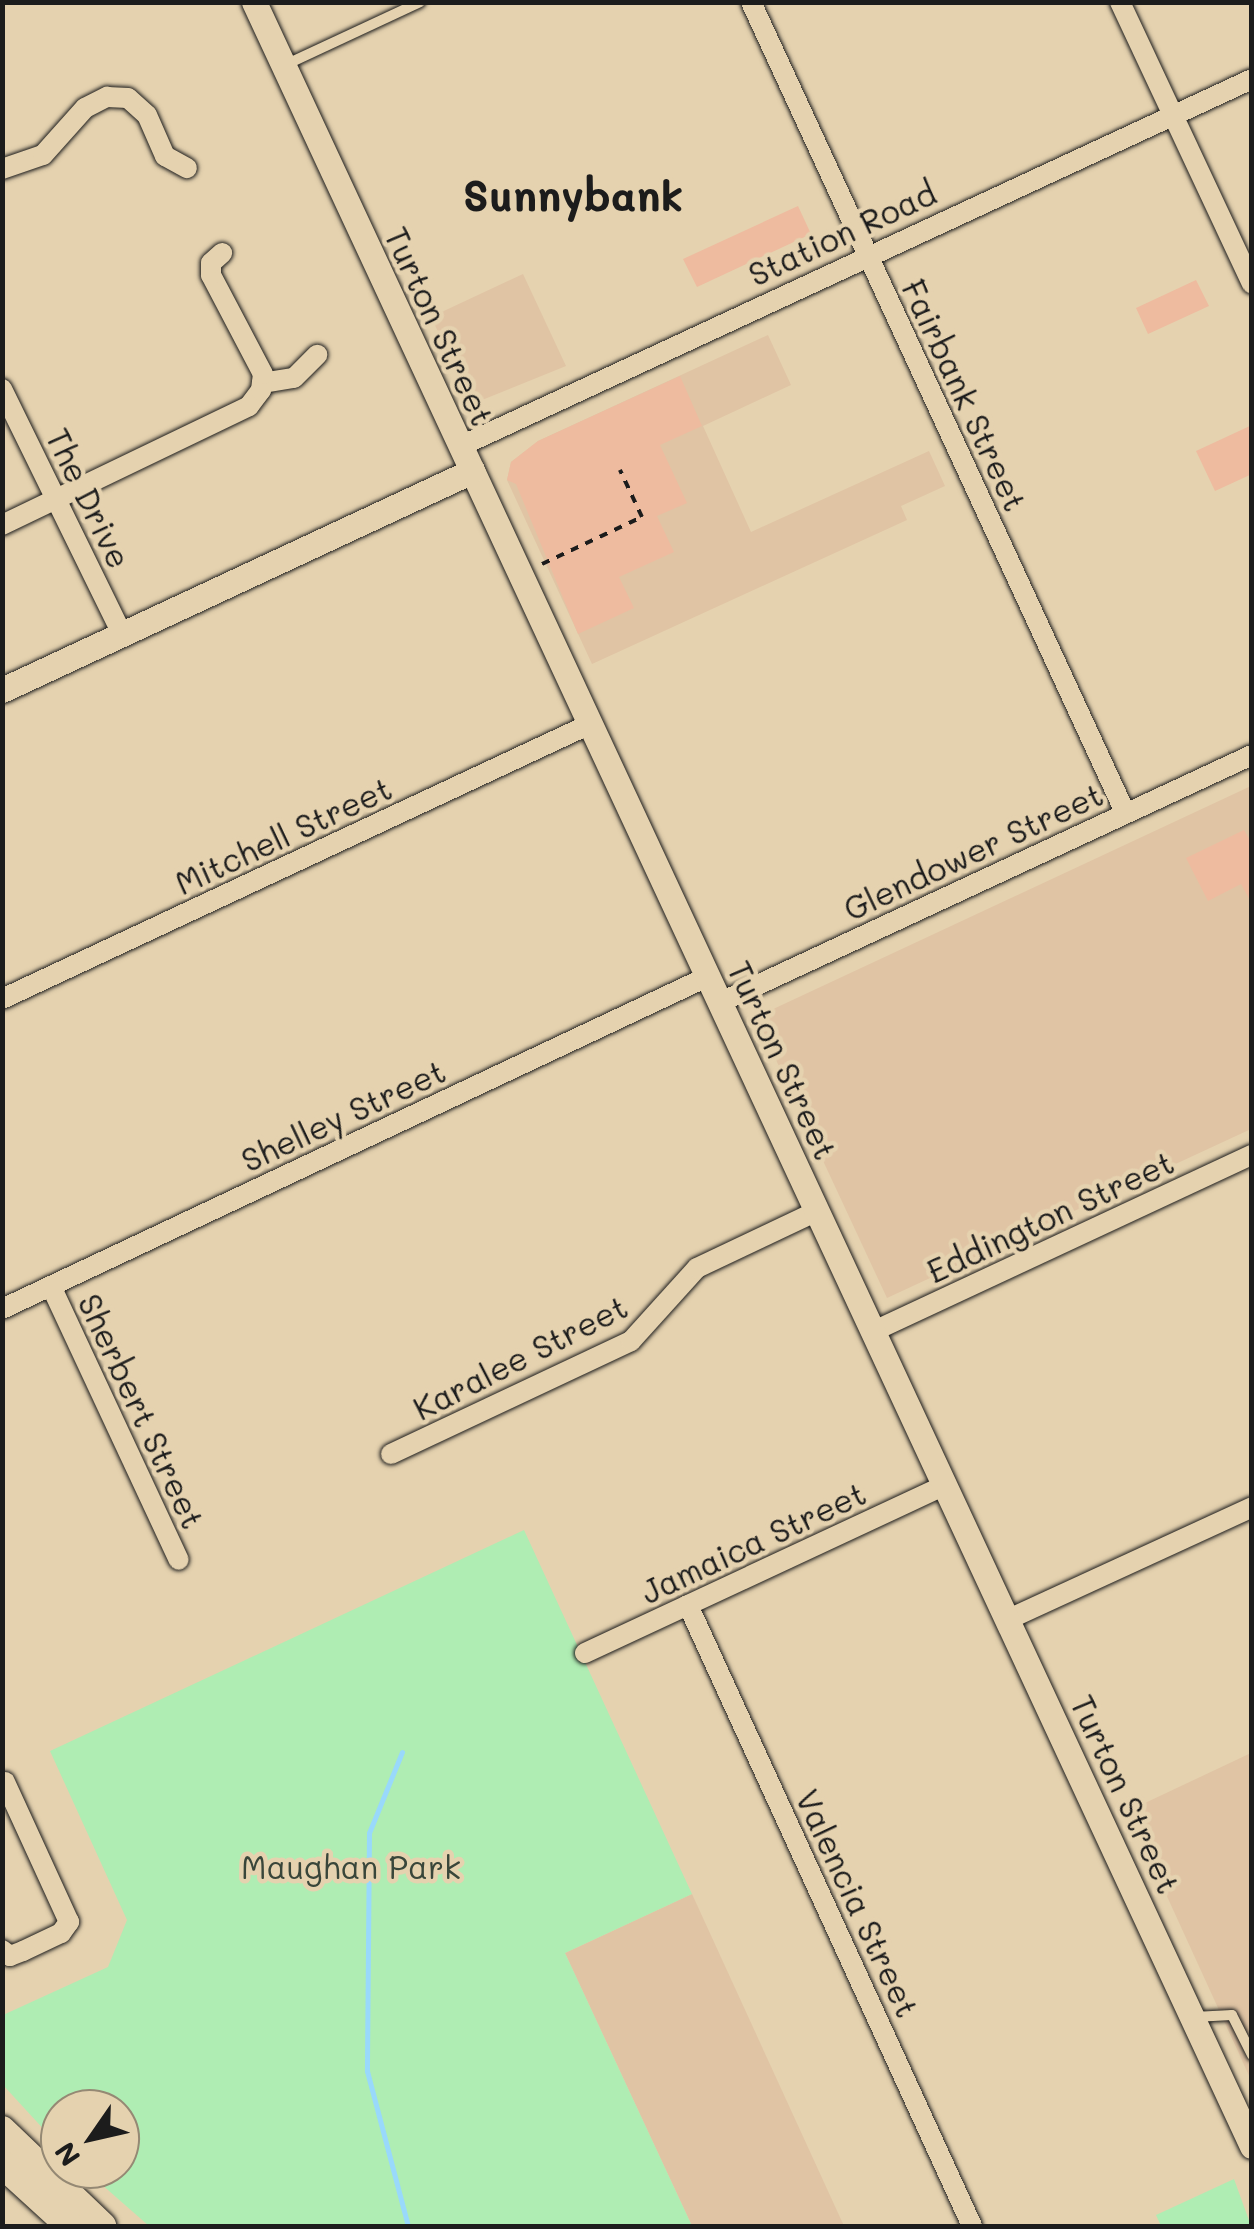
<!DOCTYPE html>
<html>
<head>
<meta charset="utf-8">
<style>
	body { margin:0 }
	#map { position:relative; width:1254px; height:2229px; overflow:hidden; background:#e5d2af; font-family:Mali,sans-serif }
	div>[style] { position:absolute }
	[style*='--x'] { left:calc(var(--x)*1px); top:calc(var(--y)*1px); width:calc(var(--w)*1px); rotate:calc(var(--a)*1deg) }
	.built>* { inset:0; background:#e0c4a4 }
	.green>* { inset:0; background:#afedb3 }
	.stream>* { height:5px; margin:-2.5px; padding:0 2.5px; transform-origin:2.5px; border-radius:2.5px; background:#99d9fb }
	.building>* { inset:0; background:#eebb9f }
	.path>* { height:4px; margin-top:-2px; transform-origin:0; background:repeating-linear-gradient(90deg,#1c1c1c 0 8px,transparent 0 16px) }
	.roads { filter:drop-shadow(0 0 2px #1c1c1c) drop-shadow(0 0 2px #1c1c1c) }
	.service>* { height:10px; margin:-5px; padding:0 5px; transform-origin:5px; border-radius:5px; background:#e5d2af }
	.minor>* { height:20px; margin:-10px; padding:0 10px; transform-origin:10px; border-radius:10px; background:#e5d2af }
	.tertiary>* { height:25px; margin:-12.5px; padding:0 12.5px; transform-origin:12.5px; border-radius:12.5px; background:#e5d2af }
	.secondary>* { height:28px; margin:-14px; padding:0 14px; transform-origin:14px; border-radius:14px; background:#e5d2af }
	span { translate:-50% -50%; white-space:nowrap; text-align:center; line-height:1.15; -webkit-text-stroke:9px #e5d2af; paint-order:stroke }
	.street-label { font-size:32px; color:#1c1c1c }
	.park-label { font-size:32px; color:#39463a }
	.district-label { font-size:42px; color:#1c1c1c; font-weight:700 }
	.frame { position:absolute; inset:0; border:5px solid #1c1c1c; pointer-events:none }
	.north { position:absolute; left:40px; top:2089px; width:100px; height:100px; box-sizing:border-box; background:#e5d2af; border:2px solid #958974; border-radius:50%; rotate:236deg; font-size:28px; font-weight:700; line-height:40px; text-align:center; color:#1c1c1c }
	.north::after { content:''; display:block; margin:auto; width:35px; height:45px; background:#1c1c1c; clip-path:polygon(50% 0,100% 100%,50% 72%,0 100%) }
</style>
</head>
<body>
<div id="map">
	<div class="built">
		<i style="clip-path:polygon(523px 274px,566px 366px,482px 400px,464px 386px,431px 317px)"></i>
		<i style="clip-path:polygon(768px 335px,791px 385px,703px 426px,751px 532px,929px 451px,945px 486px,901px 506px,907px 520px,592px 664px,507px 480px,511px 462px,538px 441px)"></i>
		<i style="clip-path:polygon(1251px 786px,1251px 1129px,887px 1298px,756px 1017px)"></i>
		<i style="clip-path:polygon(1251px 1753px,1251px 2080px,1128px 1811px)"></i>
		<i style="clip-path:polygon(692px 1894px,844px 2226px,692px 2226px,565px 1953px)"></i>
	</div>
	<div class="green">
		<i style="clip-path:polygon(524px 1530px,692px 1894px,565px 1953px,692px 2226px,149px 2226px,84px 2169px,120px 2169px,120px 2109px,60px 2109px,60px 2147px,3px 2085px,3px 2015px,108px 1967px,127px 1920px,50px 1751px)"></i>
		<i style="clip-path:polygon(1234px 2179px,1251px 2226px,1161px 2226px,1156px 2215px)"></i>
	</div>
	<div class="stream">
		<i style="--x:402;--y:1752;--w:87;--a:112.2"></i>
		<i style="--x:369;--y:1833;--w:238;--a:90.5"></i>
		<i style="--x:367;--y:2071;--w:160;--a:75.2"></i>
	</div>
	<div class="building">
		<i style="clip-path:polygon(798px 206px,811px 234px,697px 287px,683px 259px)"></i>
		<i style="clip-path:polygon(1196px 280px,1209px 306px,1148px 334px,1136px 308px)"></i>
		<i style="clip-path:polygon(680px 376px,702px 426px,660px 445px,687px 503px,657px 516px,674px 552px,619px 577px,634px 608px,578px 634px,516px 484px,507px 480px,511px 462px,538px 441px)"></i>
		<i style="clip-path:polygon(1252px 425px,1252px 474px,1215px 491px,1196px 451px)"></i>
		<i style="clip-path:polygon(1244px 830px,1252px 844px,1252px 904px,1241px 884px,1208px 901px,1186px 858px)"></i>
	</div>
	<div class="path">
		<i style="--x:542;--y:564;--w:110;--a:-25.2"></i>
		<i style="--x:642;--y:517;--w:52;--a:-115.1"></i>
	</div>
	<div class="roads">
		<div class="service">
			<i style="--x:285;--y:65;--w:149;--a:-25"></i>
			<i style="--x:1194;--y:2017;--w:38;--a:-3"></i>
			<i style="--x:1232;--y:2015;--w:45;--a:63.4"></i>
		</div>
		<div class="minor">
			<i style="--x:751;--y:2;--w:892;--a:65.22"></i>
			<i style="--x:1120;--y:2;--w:311;--a:64.9"></i>
			<i style="--x:2;--y:169;--w:43;--a:-18.9"></i>
			<i style="--x:43;--y:155;--w:63;--a:-48.2"></i>
			<i style="--x:85;--y:108;--w:25;--a:-27"></i>
			<i style="--x:107;--y:97;--w:21;--a:3"></i>
			<i style="--x:128;--y:98;--w:25;--a:42"></i>
			<i style="--x:147;--y:115;--w:45;--a:66.3"></i>
			<i style="--x:165;--y:156;--w:25;--a:29"></i>
			<i style="--x:262;--y:383;--w:32;--a:-9"></i>
			<i style="--x:294;--y:378;--w:33;--a:-45"></i>
			<i style="--x:2;--y:389;--w:273;--a:63.9"></i>
			<i style="--x:461;--y:446;--w:872;--a:-24.89"></i>
			<i style="--x:2;--y:525;--w:274;--a:-25.7"></i>
			<i style="--x:249;--y:406;--w:20;--a:-53"></i>
			<i style="--x:261;--y:390;--w:16;--a:-83"></i>
			<i style="--x:263;--y:374;--w:112;--a:-117.7"></i>
			<i style="--x:211;--y:275;--w:12;--a:-90"></i>
			<i style="--x:211;--y:263;--w:15;--a:-42"></i>
			<i style="--x:2;--y:999;--w:649;--a:-25.06"></i>
			<i style="--x:721;--y:1002;--w:586;--a:-24.95"></i>
			<i style="--x:51;--y:1286;--w:302;--a:65"></i>
			<i style="--x:2;--y:1309;--w:781;--a:-25.22"></i>
			<i style="--x:874;--y:1331;--w:417;--a:-25"></i>
			<i style="--x:391;--y:1454;--w:265;--a:-25.2"></i>
			<i style="--x:631;--y:1341;--w:98;--a:-47.9"></i>
			<i style="--x:697;--y:1268;--w:133;--a:-25.4"></i>
			<i style="--x:688;--y:1605;--w:683;--a:65.42"></i>
			<i style="--x:1009;--y:1619;--w:268;--a:-24.7"></i>
			<i style="--x:585;--y:1653;--w:398;--a:-25"></i>
			<i style="--x:2;--y:1950;--w:10;--a:37"></i>
			<i style="--x:10;--y:1956;--w:14;--a:-21"></i>
			<i style="--x:23;--y:1951;--w:42;--a:-25.3"></i>
			<i style="--x:61;--y:1933;--w:14;--a:-54"></i>
			<i style="--x:69;--y:1922;--w:154;--a:-114.6"></i>
		</div>
		<div class="tertiary">
			<i style="--x:254;--y:2;--w:2365;--a:65.04"></i>
			<i style="--x:2;--y:690;--w:519;--a:-24.98"></i>
		</div>
		<div class="secondary">
			<i style="--x:2;--y:2130;--w:139;--a:43.8"></i>
			<i style="--x:2;--y:2164;--w:92;--a:42.4"></i>
		</div>
	</div>
	<div class="street-label">
		<span style="left:842px;top:233px;rotate:-25deg">Station Road</span>
		<span style="left:440px;top:326px;rotate:65deg">Turton Street</span>
		<span style="left:965px;top:395px;rotate:65deg">Fairbank Street</span>
		<span style="left:89px;top:498px;rotate:64deg">The Drive</span>
		<span style="left:283px;top:835px;rotate:-25deg">Mitchell Street</span>
		<span style="left:973px;top:851px;rotate:-25deg">Glendower Street</span>
		<span style="left:783px;top:1060px;rotate:65deg">Turton Street</span>
		<span style="left:343px;top:1115px;rotate:-25deg">Shelley Street</span>
		<span style="left:1050px;top:1216px;rotate:-25deg">Eddington Street</span>
		<span style="left:520px;top:1357px;rotate:-27deg">Karalee Street</span>
		<span style="left:142px;top:1411px;rotate:65deg">Sherbert Street</span>
		<span style="left:753px;top:1542px;rotate:-25deg">Jamaica Street</span>
		<span style="left:1126px;top:1794px;rotate:65deg">Turton Street</span>
		<span style="left:858px;top:1903px;rotate:65deg">Valencia Street</span>
	</div>
	<div class="park-label">
		<span style="left:351px;top:1866px">Maughan Park</span>
	</div>
	<div class="district-label">
		<span style="left:573px;top:195px">Sunnybank</span>
	</div>
	<div class="frame"></div>
	<div class="north">N</div>
</div>
</body>
</html>
